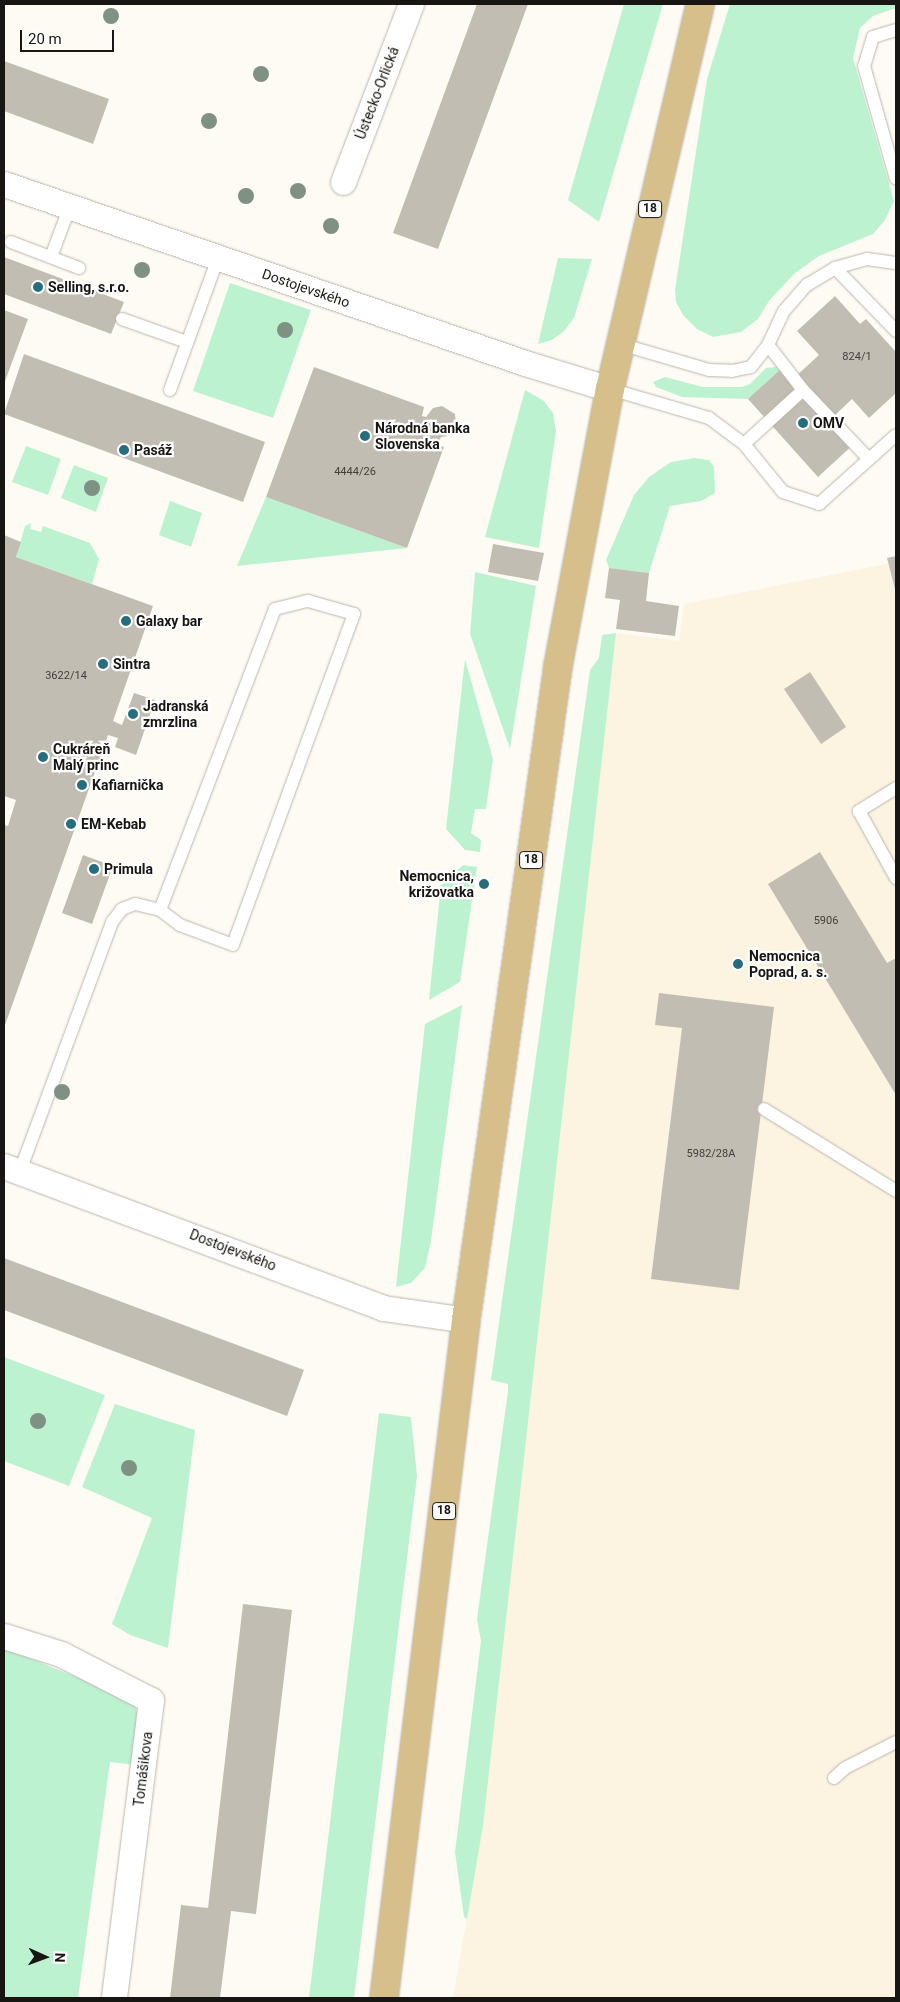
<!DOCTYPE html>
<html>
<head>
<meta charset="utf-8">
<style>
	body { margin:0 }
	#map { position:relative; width:900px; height:2002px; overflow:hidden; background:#fefbf4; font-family:Roboto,sans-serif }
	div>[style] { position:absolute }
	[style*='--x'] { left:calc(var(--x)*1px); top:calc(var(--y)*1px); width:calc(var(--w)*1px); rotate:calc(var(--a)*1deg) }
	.built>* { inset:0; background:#fcf3e1 }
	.green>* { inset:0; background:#bcf2d0 }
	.building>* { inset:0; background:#c2bdb2 }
	.roads { filter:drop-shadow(0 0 1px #bbb6ac) drop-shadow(0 0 1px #bbb6ac) }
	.lane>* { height:12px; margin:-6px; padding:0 6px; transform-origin:6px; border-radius:6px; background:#fff }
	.street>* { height:25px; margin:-12.5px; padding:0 12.5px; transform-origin:12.5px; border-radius:12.5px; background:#fff }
	.primary>* { height:28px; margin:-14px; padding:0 14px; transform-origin:14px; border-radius:14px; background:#d6bf8a }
	.trees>* { width:16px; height:16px; margin:-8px; border-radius:50%; background:#7e9183 }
	.dots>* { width:14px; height:14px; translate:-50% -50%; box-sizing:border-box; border:2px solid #fff; border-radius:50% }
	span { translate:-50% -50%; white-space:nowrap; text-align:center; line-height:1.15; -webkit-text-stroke:4.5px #fff; paint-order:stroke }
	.number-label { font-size:11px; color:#42403a }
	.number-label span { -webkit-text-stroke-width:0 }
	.shield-label span { padding:1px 4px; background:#fff; border:1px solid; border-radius:4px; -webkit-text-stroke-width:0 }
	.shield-label { font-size:12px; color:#181612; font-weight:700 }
	.street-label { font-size:14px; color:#181612 }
	.poi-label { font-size:14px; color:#181612; font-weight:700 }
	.left { translate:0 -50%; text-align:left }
	.right { translate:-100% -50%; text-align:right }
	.frame { position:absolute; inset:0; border:5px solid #181612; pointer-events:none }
	.north { position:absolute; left:20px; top:1932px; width:50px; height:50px; -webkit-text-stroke:4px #fff; paint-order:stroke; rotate:92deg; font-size:14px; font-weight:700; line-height:20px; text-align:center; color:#181612 }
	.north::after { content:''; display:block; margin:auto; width:18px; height:22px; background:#181612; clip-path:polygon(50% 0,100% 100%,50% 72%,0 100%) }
	.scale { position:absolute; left:20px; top:30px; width:94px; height:22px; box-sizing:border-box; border:2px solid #181612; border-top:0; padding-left:6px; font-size:15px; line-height:18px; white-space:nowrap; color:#181612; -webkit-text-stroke:4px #fff; paint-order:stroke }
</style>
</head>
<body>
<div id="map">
	<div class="built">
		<i style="clip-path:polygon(896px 562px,896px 1998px,453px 1998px,483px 1826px,616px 633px,679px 641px,684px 604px)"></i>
	</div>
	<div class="green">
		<i style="clip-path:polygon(624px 4px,663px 4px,599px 222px,568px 200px)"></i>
		<i style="clip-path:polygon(730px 4px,896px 4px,896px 8px,873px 16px,860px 28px,853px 58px,894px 201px,885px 220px,873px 234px,819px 256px,794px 274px,769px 301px,758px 319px,741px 332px,713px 337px,697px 329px,683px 315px,676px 302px,675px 290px,707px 79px)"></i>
		<i style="clip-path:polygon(558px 258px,592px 259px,574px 318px,564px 331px,552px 340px,538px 344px)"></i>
		<i style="clip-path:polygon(230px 283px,311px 310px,273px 418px,193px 391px)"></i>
		<i style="clip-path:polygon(784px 366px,748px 399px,682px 397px,656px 387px,653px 382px,665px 377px,703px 387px,742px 387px,750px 384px,766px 368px)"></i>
		<i style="clip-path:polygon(525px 390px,544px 401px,553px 413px,556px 431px,539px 548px,485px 537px)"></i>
		<i style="clip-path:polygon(26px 446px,61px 459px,48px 495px,12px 482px)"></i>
		<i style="clip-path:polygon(694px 458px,709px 460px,714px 467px,715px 493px,701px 501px,670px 506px,649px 573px,609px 568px,606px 560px,634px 495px,649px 477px,671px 462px)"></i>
		<i style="clip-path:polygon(74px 465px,108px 478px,96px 512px,61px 498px)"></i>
		<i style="clip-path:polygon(266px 497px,407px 548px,237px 566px)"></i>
		<i style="clip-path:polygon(170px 501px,202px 513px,191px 547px,159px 535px)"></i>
		<i style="clip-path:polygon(31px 523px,30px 529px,41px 532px,43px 526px,90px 543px,99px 559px,92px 584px,16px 557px,25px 526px)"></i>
		<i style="clip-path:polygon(475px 572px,536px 586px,510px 749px,470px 634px)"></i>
		<i style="clip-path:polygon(616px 633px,483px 1826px,467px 1919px,464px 1917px,455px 1852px,481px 1641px,477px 1619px,508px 1391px,508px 1384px,491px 1380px,590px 670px,599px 658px,602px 635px)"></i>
		<i style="clip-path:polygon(465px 659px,493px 759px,486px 809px,475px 809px,471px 833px,481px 840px,480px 852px,465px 850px,446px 829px)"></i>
		<i style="clip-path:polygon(463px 865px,477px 867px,460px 982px,429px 1000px,441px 885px)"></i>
		<i style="clip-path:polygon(462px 1005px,431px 1241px,425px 1268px,411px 1283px,396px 1287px,425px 1024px)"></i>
		<i style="clip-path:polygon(4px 1357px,105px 1395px,69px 1486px,4px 1461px)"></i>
		<i style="clip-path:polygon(115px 1404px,195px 1430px,168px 1648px,130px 1635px,112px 1624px,152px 1518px,82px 1487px)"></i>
		<i style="clip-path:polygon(379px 1413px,411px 1417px,417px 1476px,354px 1998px,309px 1998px)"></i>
		<i style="clip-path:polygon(4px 1648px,133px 1700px,142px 1728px,135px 1765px,110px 1762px,78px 1998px,4px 1998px)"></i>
	</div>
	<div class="building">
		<i style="clip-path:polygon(477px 4px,528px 4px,438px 249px,393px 233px)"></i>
		<i style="clip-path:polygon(4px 61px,109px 99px,93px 144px,4px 111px)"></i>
		<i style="clip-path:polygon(4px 257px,124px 302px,111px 334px,4px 294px)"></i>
		<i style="clip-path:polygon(835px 296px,860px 324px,866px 319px,896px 352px,896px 393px,869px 418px,852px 399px,832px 418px,855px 443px,818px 477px,748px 399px,784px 366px,794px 378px,819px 355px,797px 331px)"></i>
		<i style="clip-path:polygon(4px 310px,28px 319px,4px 384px)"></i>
		<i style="clip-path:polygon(24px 354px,265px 442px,243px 502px,4px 414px)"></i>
		<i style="clip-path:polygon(314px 367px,424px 407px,422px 416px,426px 417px,433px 408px,442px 406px,455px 414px,456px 426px,447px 436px,441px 437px,437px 445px,444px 447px,407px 548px,266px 497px)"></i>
		<i style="clip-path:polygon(4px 535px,21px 542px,16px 557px,153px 606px,113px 721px,122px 725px,134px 693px,155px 700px,136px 755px,115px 747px,118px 738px,108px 735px,4px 1028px,4px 825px,8px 826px,16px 800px,4px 796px)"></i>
		<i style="clip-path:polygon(493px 544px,544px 553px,538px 581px,488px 572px)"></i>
		<i style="clip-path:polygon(896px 556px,896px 593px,887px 558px)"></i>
		<i style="clip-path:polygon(609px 568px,649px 573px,646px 601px,679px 606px,675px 636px,616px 629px,620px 600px,605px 598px)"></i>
		<i style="clip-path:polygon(810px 672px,846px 727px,821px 744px,784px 689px)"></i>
		<i style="clip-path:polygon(820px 852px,887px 963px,896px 958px,896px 1095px,768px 884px)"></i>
		<i style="clip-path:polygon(83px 855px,113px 866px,92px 924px,62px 913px)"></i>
		<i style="clip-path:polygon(659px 993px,774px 1007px,739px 1290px,651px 1279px,682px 1028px,655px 1025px)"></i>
		<i style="clip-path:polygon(4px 1258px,304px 1370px,287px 1416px,4px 1310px)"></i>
		<i style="clip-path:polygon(243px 1604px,292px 1610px,256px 1914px,231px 1911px,220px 1998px,170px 1998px,181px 1905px,208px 1908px)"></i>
	</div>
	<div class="roads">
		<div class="lane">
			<i style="--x:896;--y:30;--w:24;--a:163"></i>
			<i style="--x:873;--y:37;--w:30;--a:107"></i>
			<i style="--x:864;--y:66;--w:117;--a:74.2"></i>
			<i style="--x:11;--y:242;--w:73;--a:20.9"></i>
			<i style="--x:51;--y:257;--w:54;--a:-69.6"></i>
			<i style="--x:835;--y:268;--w:88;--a:45.9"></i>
			<i style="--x:122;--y:319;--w:69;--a:19.5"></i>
			<i style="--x:620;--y:344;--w:93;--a:16.3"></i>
			<i style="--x:709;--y:370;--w:23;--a:2"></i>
			<i style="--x:732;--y:371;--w:19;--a:-12"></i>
			<i style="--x:751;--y:367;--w:28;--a:-52"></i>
			<i style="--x:768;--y:345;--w:38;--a:-65"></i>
			<i style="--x:784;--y:311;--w:35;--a:-49"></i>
			<i style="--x:807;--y:285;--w:33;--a:-31"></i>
			<i style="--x:835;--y:268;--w:33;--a:-16"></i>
			<i style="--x:867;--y:259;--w:29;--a:8"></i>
			<i style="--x:768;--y:345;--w:57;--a:52.1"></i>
			<i style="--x:803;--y:390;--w:95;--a:46.3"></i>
			<i style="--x:610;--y:389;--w:103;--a:16.3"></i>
			<i style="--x:709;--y:418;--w:44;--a:36.6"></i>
			<i style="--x:744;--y:444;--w:62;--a:50.9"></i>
			<i style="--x:783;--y:492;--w:38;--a:18"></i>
			<i style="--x:819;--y:504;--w:103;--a:-41.9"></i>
			<i style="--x:170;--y:390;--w:140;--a:-70"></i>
			<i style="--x:744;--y:444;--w:80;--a:-42.5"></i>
			<i style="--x:896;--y:788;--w:44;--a:148.1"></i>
			<i style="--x:859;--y:811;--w:77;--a:61.1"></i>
			<i style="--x:764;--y:1109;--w:155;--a:31.8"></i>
			<i style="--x:20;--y:1171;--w:265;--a:-69.7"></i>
			<i style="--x:112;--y:922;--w:16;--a:-52"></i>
			<i style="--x:122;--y:909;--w:14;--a:-21"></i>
			<i style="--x:135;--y:904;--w:26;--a:13"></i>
			<i style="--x:160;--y:910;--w:322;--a:-69.1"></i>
			<i style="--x:275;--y:609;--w:34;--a:-14"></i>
			<i style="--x:308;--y:601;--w:48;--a:15.8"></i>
			<i style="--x:354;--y:614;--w:352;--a:110.1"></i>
			<i style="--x:233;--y:945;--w:57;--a:-159.3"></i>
			<i style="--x:180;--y:925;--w:25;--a:-143"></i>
			<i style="--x:834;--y:1778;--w:15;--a:-42"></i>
			<i style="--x:845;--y:1768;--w:57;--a:-27"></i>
		</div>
		<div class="street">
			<i style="--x:343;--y:182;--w:191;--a:-69.1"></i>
			<i style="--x:4;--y:184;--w:551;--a:18.96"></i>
			<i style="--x:525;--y:363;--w:89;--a:17"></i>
			<i style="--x:4;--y:1166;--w:405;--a:20.5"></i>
			<i style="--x:383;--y:1308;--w:84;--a:8.2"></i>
			<i style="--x:4;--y:1636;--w:60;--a:17.5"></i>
			<i style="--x:61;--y:1654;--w:101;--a:27.1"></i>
			<i style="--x:151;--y:1700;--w:300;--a:97.1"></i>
		</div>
		<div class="primary">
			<i style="--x:384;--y:1998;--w:683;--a:-83.1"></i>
			<i style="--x:466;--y:1320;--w:660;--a:-81.99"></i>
			<i style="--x:558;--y:666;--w:282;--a:-79.4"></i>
			<i style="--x:610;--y:389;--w:395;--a:-76.8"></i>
		</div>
	</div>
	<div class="trees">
		<i style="left:111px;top:16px"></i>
		<i style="left:261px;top:74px"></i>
		<i style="left:209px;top:121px"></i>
		<i style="left:298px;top:191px"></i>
		<i style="left:246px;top:196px"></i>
		<i style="left:331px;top:226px"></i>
		<i style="left:142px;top:270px"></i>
		<i style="left:285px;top:330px"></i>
		<i style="left:92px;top:488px"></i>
		<i style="left:62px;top:1092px"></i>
		<i style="left:38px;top:1421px"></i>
		<i style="left:129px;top:1468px"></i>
	</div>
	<div class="dots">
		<i style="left:38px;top:287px;background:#286d7d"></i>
		<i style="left:803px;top:423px;background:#286d7d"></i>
		<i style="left:365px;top:436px;background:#286d7d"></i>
		<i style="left:124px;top:450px;background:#286d7d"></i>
		<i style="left:126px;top:621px;background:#286d7d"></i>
		<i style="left:103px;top:664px;background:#286d7d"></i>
		<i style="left:133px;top:714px;background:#286d7d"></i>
		<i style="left:43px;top:757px;background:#286d7d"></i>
		<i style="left:82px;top:785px;background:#286d7d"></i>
		<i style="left:71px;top:824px;background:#286d7d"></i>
		<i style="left:94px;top:869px;background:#286d7d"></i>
		<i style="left:484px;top:884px;background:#286d7d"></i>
		<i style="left:738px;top:964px;background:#286d7d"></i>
	</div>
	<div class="number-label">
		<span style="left:857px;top:357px">824/1</span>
		<span style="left:355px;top:472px">4444/26</span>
		<span style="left:66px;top:676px">3622/14</span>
		<span style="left:826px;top:921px">5906</span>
		<span style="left:711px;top:1154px">5982/28A</span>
	</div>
	<div class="shield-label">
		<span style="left:650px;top:209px">18</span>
		<span style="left:531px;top:860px">18</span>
		<span style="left:444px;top:1511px">18</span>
	</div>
	<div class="street-label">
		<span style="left:377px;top:93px;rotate:-69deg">Ústecko-Orlická</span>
		<span style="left:306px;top:288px;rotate:19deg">Dostojevského</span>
		<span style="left:233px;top:1250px;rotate:21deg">Dostojevského</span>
		<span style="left:143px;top:1769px;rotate:-83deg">Tomášikova</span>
	</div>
	<div class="poi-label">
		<span class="left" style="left:48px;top:287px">Selling, s.r.o.</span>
		<span class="left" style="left:813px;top:423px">OMV</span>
		<span class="left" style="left:375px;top:436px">Národná banka<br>Slovenska</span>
		<span class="left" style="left:134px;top:450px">Pasáž</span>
		<span class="left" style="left:136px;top:621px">Galaxy bar</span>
		<span class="left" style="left:113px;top:664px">Sintra</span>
		<span class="left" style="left:143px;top:714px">Jadranská<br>zmrzlina</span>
		<span class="left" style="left:53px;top:757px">Cukráreň<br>Malý princ</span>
		<span class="left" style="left:92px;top:785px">Kafiarnička</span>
		<span class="left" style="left:81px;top:824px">EM-Kebab</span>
		<span class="left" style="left:104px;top:869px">Primula</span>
		<span class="right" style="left:474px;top:884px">Nemocnica,<br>križovatka</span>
		<span class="left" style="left:749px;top:964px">Nemocnica<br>Poprad, a. s.</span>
	</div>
	<div class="frame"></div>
	<div class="north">N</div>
	<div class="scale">20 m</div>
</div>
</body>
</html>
